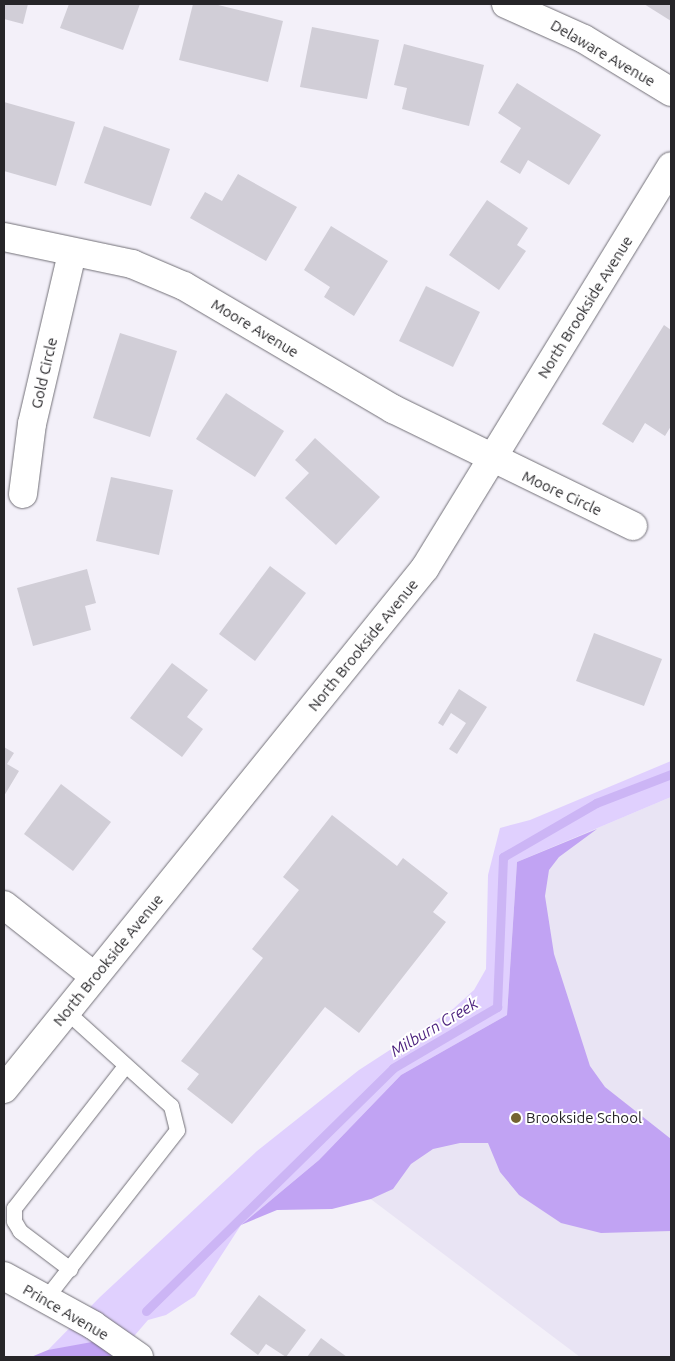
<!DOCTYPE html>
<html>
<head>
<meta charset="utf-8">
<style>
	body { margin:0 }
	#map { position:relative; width:675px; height:1361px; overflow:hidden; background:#f3f0f9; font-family:Ubuntu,sans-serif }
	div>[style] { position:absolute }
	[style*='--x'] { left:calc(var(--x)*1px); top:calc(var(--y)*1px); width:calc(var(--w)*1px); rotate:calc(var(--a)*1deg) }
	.built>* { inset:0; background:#e9e4f4 }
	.green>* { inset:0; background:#e0d0fe }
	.forest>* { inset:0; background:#c1a3f3 }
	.stream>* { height:9px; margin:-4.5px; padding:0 4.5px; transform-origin:4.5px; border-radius:4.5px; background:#ccb5f5 }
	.building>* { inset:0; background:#d1ced7 }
	.roads { filter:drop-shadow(0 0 1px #727077) drop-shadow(0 0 1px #727077) }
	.service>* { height:15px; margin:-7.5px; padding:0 7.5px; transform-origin:7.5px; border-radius:7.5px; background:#fff }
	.minor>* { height:28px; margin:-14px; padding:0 14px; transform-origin:14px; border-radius:14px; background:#fff }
	.secondary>* { height:28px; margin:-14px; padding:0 14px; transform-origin:14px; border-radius:14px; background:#fff }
	.dots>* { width:14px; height:14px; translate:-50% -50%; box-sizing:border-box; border:2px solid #fff; border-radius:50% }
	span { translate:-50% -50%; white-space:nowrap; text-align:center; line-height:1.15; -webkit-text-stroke:4px #fff; paint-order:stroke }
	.street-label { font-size:15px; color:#262528 }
	.poi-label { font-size:15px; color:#262528 }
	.left { translate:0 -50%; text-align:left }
	.water-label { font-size:16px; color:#4e247f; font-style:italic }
	.frame { position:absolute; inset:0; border:5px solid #262528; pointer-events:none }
</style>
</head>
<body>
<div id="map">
	<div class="built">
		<i style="clip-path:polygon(671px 797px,671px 1357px,580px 1357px,319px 1160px,507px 1015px,517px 862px)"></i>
	</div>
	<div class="green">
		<i style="clip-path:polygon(671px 761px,671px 797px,517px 862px,507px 1015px,401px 1075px,319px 1160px,241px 1225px,195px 1296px,166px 1315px,148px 1320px,116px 1357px,112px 1357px,113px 1354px,48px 1350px,100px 1297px,257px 1151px,359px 1070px,453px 1009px,474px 990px,486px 969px,488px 875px,500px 828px,530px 820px)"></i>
	</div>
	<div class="forest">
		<i style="clip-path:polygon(597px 829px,559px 857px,549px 870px,545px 896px,554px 954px,590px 1066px,605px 1087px,671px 1139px,671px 1231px,601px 1233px,561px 1223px,519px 1195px,500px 1172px,488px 1143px,460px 1143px,433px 1149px,411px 1164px,393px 1189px,371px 1199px,332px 1209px,277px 1210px,241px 1225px,319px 1160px,401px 1075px,507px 1015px,517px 862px)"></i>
		<i style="clip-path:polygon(92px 1342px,107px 1344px,112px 1357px,31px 1357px,48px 1350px)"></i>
	</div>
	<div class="stream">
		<i style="--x:146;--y:1311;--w:346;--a:-44.5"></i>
		<i style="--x:393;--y:1068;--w:121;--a:-30.4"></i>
		<i style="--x:497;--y:1007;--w:150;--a:-87.7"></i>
		<i style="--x:503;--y:857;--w:108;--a:-30.1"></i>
		<i style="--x:596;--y:803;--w:80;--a:-21.1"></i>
	</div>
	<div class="building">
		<i style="clip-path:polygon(4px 4px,28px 4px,23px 24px,4px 19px)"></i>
		<i style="clip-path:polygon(69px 4px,140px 4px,123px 50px,60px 28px)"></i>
		<i style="clip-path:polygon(193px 4px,214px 4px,283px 21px,268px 82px,179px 60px)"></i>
		<i style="clip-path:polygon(644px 4px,671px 4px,671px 21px)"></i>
		<i style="clip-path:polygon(312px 27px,379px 40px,367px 99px,300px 87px)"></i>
		<i style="clip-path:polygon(404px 44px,484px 65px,469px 126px,402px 109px,407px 88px,394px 85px)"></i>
		<i style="clip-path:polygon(517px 83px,601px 135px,569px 185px,528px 160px,520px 174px,500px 162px,521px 128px,498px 113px)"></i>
		<i style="clip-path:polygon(4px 102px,75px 122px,56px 186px,4px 171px)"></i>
		<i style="clip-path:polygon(104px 126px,170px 149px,151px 206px,84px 183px)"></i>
		<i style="clip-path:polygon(238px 174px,297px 207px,266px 261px,190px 218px,205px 192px,222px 201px)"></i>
		<i style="clip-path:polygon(487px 200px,528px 228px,517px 245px,526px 251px,499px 290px,449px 255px)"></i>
		<i style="clip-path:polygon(331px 226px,388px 261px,354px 316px,324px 297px,330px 287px,304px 270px)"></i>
		<i style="clip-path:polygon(426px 286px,480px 312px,453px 367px,399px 341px)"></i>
		<i style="clip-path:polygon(664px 325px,671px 330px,671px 426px,665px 436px,645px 423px,633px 443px,602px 424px)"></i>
		<i style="clip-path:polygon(120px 333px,177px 351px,150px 437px,93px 418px)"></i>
		<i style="clip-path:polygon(226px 393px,284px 431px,255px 477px,196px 439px)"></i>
		<i style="clip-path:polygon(315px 438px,380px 497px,336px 545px,285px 498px,309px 473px,295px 460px)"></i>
		<i style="clip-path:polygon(111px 477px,173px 490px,159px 555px,96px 541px)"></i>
		<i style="clip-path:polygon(270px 566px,306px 593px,255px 661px,219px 634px)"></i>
		<i style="clip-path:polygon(87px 569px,96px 603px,85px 606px,91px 630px,33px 646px,17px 588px)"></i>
		<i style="clip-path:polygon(594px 633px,662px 659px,644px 706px,576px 681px)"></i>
		<i style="clip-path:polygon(172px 663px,208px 690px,187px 717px,203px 729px,182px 757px,130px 718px)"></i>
		<i style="clip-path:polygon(459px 689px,487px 707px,457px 754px,449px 749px,466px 723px,451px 713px,443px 726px,438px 723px)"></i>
		<i style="clip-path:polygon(4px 747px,14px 753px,7px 764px,19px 771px,4px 796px)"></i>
		<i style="clip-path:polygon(61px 784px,111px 822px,73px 871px,24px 834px)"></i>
		<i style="clip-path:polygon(332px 815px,397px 866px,403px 858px,448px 893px,433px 912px,446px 922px,359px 1033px,325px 1007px,232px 1124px,187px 1089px,199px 1074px,181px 1061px,263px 958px,252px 949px,299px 890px,283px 877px)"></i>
		<i style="clip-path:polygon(259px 1295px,306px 1330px,286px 1357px,266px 1344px,258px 1355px,230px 1334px)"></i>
		<i style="clip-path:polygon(321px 1338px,347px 1357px,307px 1357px)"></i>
	</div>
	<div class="roads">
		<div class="service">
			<i style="--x:70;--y:1269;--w:63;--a:-142.8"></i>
			<i style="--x:20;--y:1231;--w:12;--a:-121"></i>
			<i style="--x:14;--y:1221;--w:13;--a:-90"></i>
			<i style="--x:14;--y:1208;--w:180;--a:-52"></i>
			<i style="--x:45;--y:1299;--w:214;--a:-52"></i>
			<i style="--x:177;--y:1130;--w:25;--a:-104"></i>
			<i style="--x:171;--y:1106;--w:142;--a:-137.9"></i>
		</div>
		<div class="minor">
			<i style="--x:506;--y:4;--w:85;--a:24.2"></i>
			<i style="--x:584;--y:39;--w:102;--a:31.3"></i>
			<i style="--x:4;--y:237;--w:131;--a:11.9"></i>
			<i style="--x:132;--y:264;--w:56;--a:22.9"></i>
			<i style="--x:184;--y:286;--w:243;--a:30.5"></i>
			<i style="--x:393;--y:409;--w:267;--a:26"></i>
			<i style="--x:23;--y:494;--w:71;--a:-82.7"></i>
			<i style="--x:32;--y:424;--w:176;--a:-76.8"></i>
			<i style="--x:4;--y:905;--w:115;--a:38.3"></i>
			<i style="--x:4;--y:1276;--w:102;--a:28.8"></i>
			<i style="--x:93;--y:1325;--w:56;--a:34.8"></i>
		</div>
		<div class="secondary">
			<i style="--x:4;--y:1089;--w:670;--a:-51.06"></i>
			<i style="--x:425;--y:568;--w:471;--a:-58.5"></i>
		</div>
	</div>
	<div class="dots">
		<i style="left:516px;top:1118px;background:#746331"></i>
	</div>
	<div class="street-label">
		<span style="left:603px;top:53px;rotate:30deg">Delaware Avenue</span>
		<span style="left:585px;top:307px;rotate:-58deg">North Brookside Avenue</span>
		<span style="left:255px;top:328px;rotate:31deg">Moore Avenue</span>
		<span style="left:44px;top:373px;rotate:-77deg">Gold Circle</span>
		<span style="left:562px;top:493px;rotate:25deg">Moore Circle</span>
		<span style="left:363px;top:645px;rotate:-51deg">North Brookside Avenue</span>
		<span style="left:108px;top:960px;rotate:-51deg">North Brookside Avenue</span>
		<span style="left:66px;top:1312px;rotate:30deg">Prince Avenue</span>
	</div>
	<div class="poi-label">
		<span class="left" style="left:526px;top:1118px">Brookside School</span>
	</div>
	<div class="water-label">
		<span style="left:434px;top:1027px;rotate:-31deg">Milburn Creek</span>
	</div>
	<div class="frame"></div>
</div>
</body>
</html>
